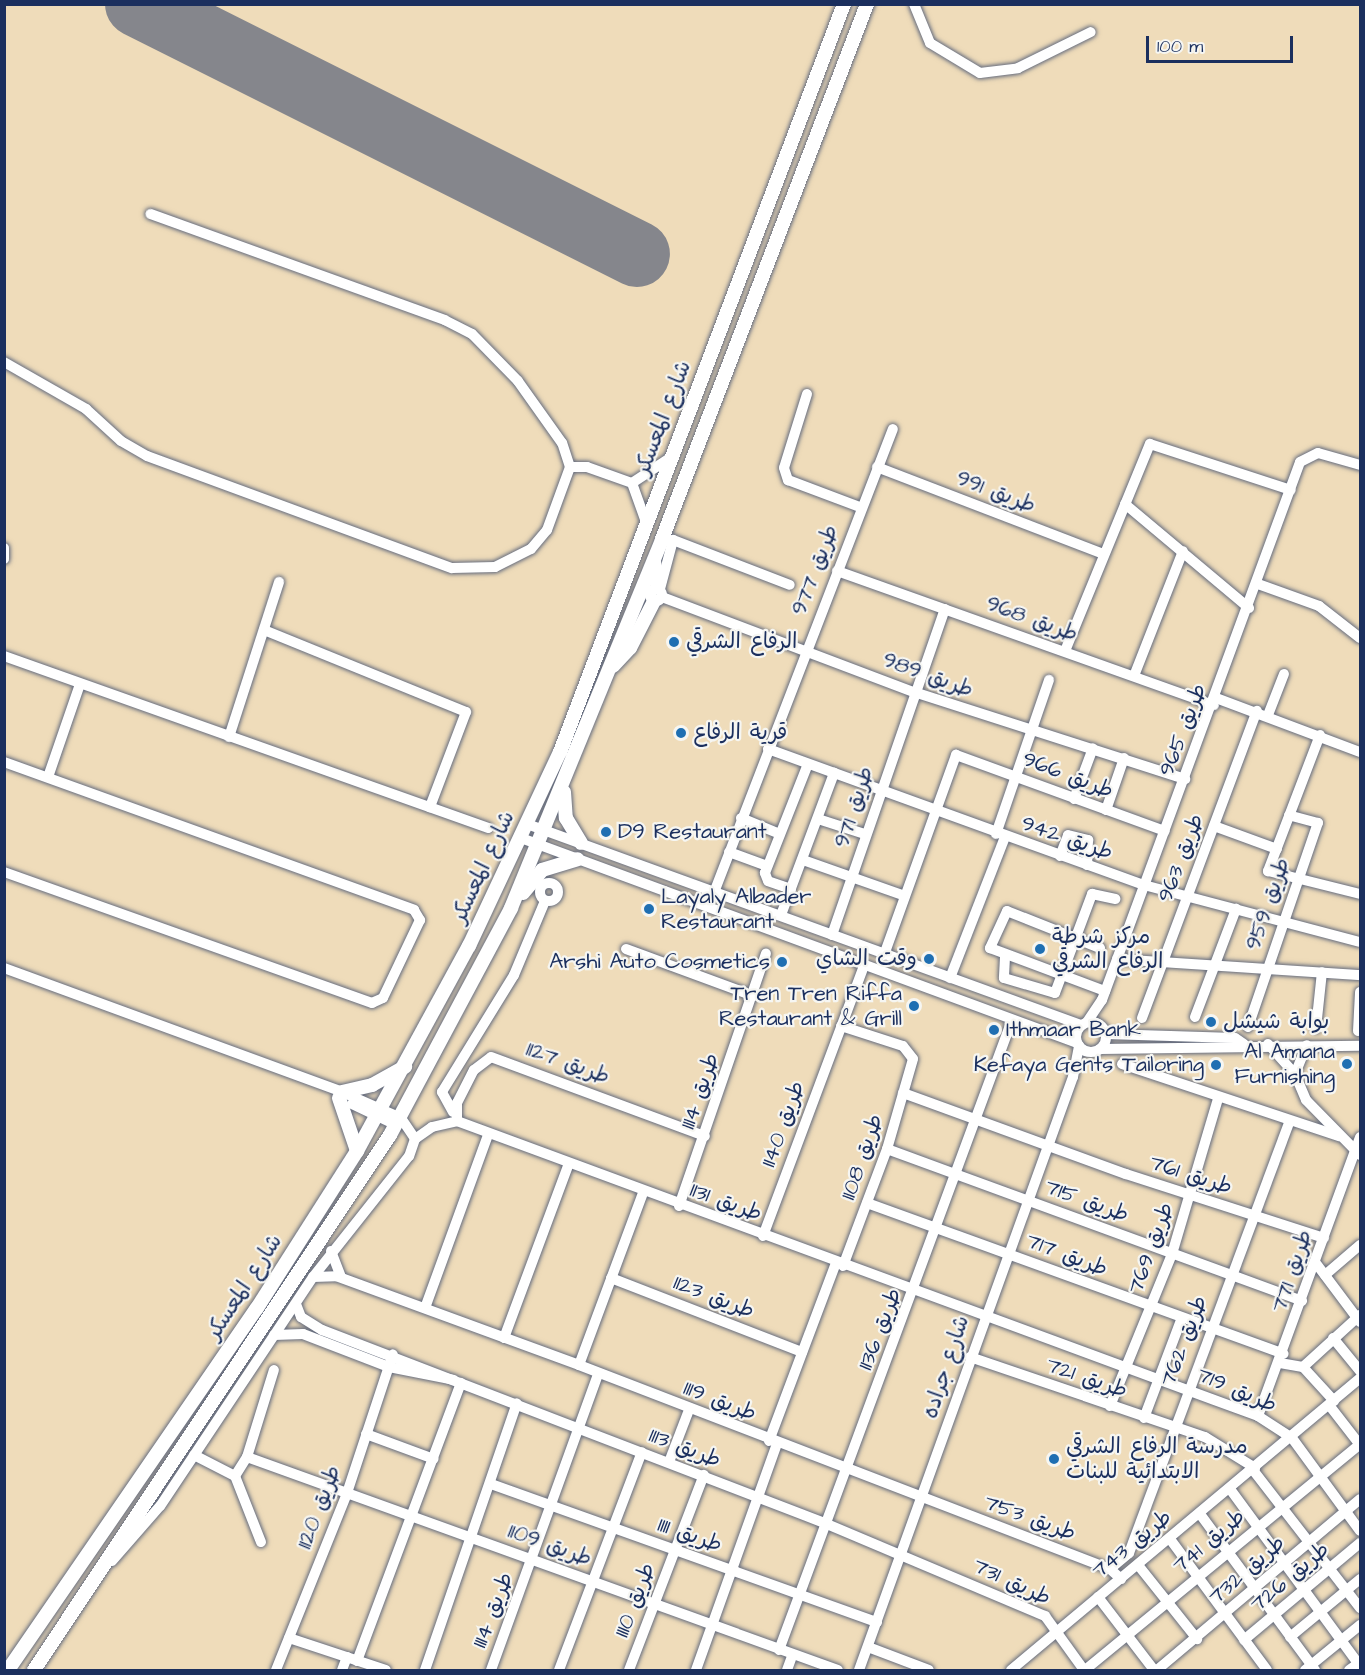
<!DOCTYPE html>
<html>
<head>
<meta charset="utf-8">
<style>
	body { margin:0 }
	#map { position:relative; width:1365px; height:1675px; overflow:hidden; background:#efdcba; font-family:"Architects Daughter","Playpen Sans Arabic",sans-serif }
	div>[style] { position:absolute }
	[style*='--x'] { left:calc(var(--x)*1px); top:calc(var(--y)*1px); width:calc(var(--w)*1px); rotate:calc(var(--a)*1deg) }
	.runway>* { height:66px; margin:-33px; padding:0 33px; transform-origin:33px; border-radius:33px; background:#85868c }
	.roads { filter:drop-shadow(0 0 2px #656c7e) drop-shadow(0 0 2px #656c7e) }
	.minor>* { height:10px; margin:-5px; padding:0 5px; transform-origin:5px; border-radius:5px; background:#fff }
	.minor>.ring { margin:-5px; padding:0; box-sizing:content-box; background:none; border:10px solid #fff; border-radius:50% }
	.major>* { height:14px; margin:-7px; padding:0 7px; transform-origin:7px; border-radius:7px; background:#fff }
	.dots>* { width:16px; height:16px; translate:-50% -50%; box-sizing:border-box; border:3px solid #f6f6f2; border-radius:50% }
	span { translate:-50% -50%; white-space:nowrap; text-align:center; line-height:1.15; -webkit-text-stroke:4.5px #f6f6f2; paint-order:stroke }
	.street-label { font-size:22px; color:#1b2f5e }
	.poi-label { font-size:22px; color:#1b2f5e }
	.left { translate:0 -50%; text-align:left }
	.right { translate:-100% -50%; text-align:right }
	.frame { position:absolute; inset:0; border:6px solid #1b2f5e; pointer-events:none }
	.scale { position:absolute; left:1146px; top:36px; width:147px; height:27px; box-sizing:border-box; border:3px solid #1b2f5e; border-top:0; padding-left:8px; font-size:18px; line-height:21px; white-space:nowrap; color:#1b2f5e; -webkit-text-stroke:4px #f6f6f2; paint-order:stroke }
</style>
</head>
<body>
<div id="map">
	<div class="runway">
		<i style="--x:138;--y:4;--w:558;--a:26.61"></i>
	</div>
	<div class="roads">
		<div class="minor">
			<i style="--x:914;--y:4;--w:42;--a:67.7"></i>
			<i style="--x:930;--y:43;--w:58;--a:31"></i>
			<i style="--x:980;--y:73;--w:38;--a:-7"></i>
			<i style="--x:1018;--y:68;--w:81;--a:-26.3"></i>
			<i style="--x:4;--y:362;--w:95;--a:29.8"></i>
			<i style="--x:86;--y:409;--w:47;--a:42.4"></i>
			<i style="--x:121;--y:441;--w:30;--a:30"></i>
			<i style="--x:147;--y:456;--w:325;--a:20.2"></i>
			<i style="--x:452;--y:568;--w:43;--a:-1.3"></i>
			<i style="--x:495;--y:567;--w:40;--a:-26.6"></i>
			<i style="--x:531;--y:549;--w:25;--a:-50"></i>
			<i style="--x:547;--y:530;--w:67;--a:-69.9"></i>
			<i style="--x:570;--y:467;--w:25;--a:-108"></i>
			<i style="--x:562;--y:443;--w:76;--a:-125.4"></i>
			<i style="--x:518;--y:381;--w:66;--a:-134.4"></i>
			<i style="--x:472;--y:334;--w:30;--a:-153"></i>
			<i style="--x:445;--y:320;--w:313;--a:-160.2"></i>
			<i style="--x:807;--y:394;--w:77;--a:107.3"></i>
			<i style="--x:784;--y:468;--w:13;--a:72"></i>
			<i style="--x:788;--y:480;--w:77;--a:20.6"></i>
			<i style="--x:570;--y:467;--w:17;--a:0"></i>
			<i style="--x:587;--y:467;--w:48;--a:19.6"></i>
			<i style="--x:632;--y:483;--w:41;--a:70.3"></i>
			<i style="--x:877;--y:467;--w:240;--a:21"></i>
			<i style="--x:632;--y:483;--w:45;--a:-33.3"></i>
			<i style="--x:1125;--y:504;--w:162;--a:40"></i>
			<i style="--x:4;--y:548;--w:11;--a:90"></i>
			<i style="--x:837;--y:571;--w:400;--a:19.6"></i>
			<i style="--x:1258;--y:584;--w:65;--a:19.8"></i>
			<i style="--x:1319;--y:606;--w:52;--a:38"></i>
			<i class="ring" style="left:650px;top:589px;width:2px;height:2px"></i>
			<i style="--x:660;--y:589;--w:51;--a:-75.1"></i>
			<i style="--x:673;--y:540;--w:125;--a:21"></i>
			<i style="--x:662;--y:597;--w:269;--a:20.7"></i>
			<i style="--x:914;--y:692;--w:285;--a:17.8"></i>
			<i style="--x:264;--y:630;--w:218;--a:22.1"></i>
			<i style="--x:466;--y:712;--w:102;--a:110.8"></i>
			<i style="--x:1065;--y:651;--w:224;--a:-67.7"></i>
			<i style="--x:1150;--y:444;--w:148;--a:18.1"></i>
			<i style="--x:4;--y:656;--w:514;--a:19.56"></i>
			<i style="--x:1134;--y:676;--w:134;--a:-68.6"></i>
			<i style="--x:1216;--y:698;--w:154;--a:20.6"></i>
			<i style="--x:1268;--y:715;--w:44;--a:-68.7"></i>
			<i style="--x:1320;--y:735;--w:146;--a:110.9"></i>
			<i style="--x:1268;--y:871;--w:95;--a:14"></i>
			<i style="--x:229;--y:737;--w:163;--a:-72.1"></i>
			<i style="--x:768;--y:749;--w:400;--a:19.9"></i>
			<i style="--x:1144;--y:885;--w:223;--a:14.8"></i>
			<i style="--x:4;--y:762;--w:436;--a:19.8"></i>
			<i style="--x:414;--y:910;--w:12;--a:59"></i>
			<i style="--x:420;--y:920;--w:86;--a:115.4"></i>
			<i style="--x:383;--y:998;--w:12;--a:156"></i>
			<i style="--x:372;--y:1003;--w:391;--a:-160.4"></i>
			<i style="--x:48;--y:777;--w:98;--a:-71"></i>
			<i style="--x:1074;--y:799;--w:54;--a:-69.6"></i>
			<i style="--x:1106;--y:810;--w:55;--a:-70.9"></i>
			<i style="--x:741;--y:818;--w:42;--a:22.3"></i>
			<i style="--x:818;--y:819;--w:49;--a:17.7"></i>
			<i style="--x:527;--y:824;--w:589;--a:19.94"></i>
			<i style="--x:1214;--y:826;--w:67;--a:20.1"></i>
			<i style="--x:996;--y:834;--w:163;--a:-71"></i>
			<i style="--x:521;--y:838;--w:593;--a:20.24"></i>
			<i style="--x:729;--y:852;--w:40;--a:20.2"></i>
			<i style="--x:1060;--y:856;--w:22;--a:-69"></i>
			<i style="--x:1068;--y:835;--w:21;--a:14"></i>
			<i style="--x:1088;--y:840;--w:25;--a:92"></i>
			<i style="--x:803;--y:860;--w:108;--a:19.4"></i>
			<i class="ring" style="left:540px;top:883px;width:8px;height:8px"></i>
			<i style="--x:791;--y:889;--w:24;--a:-161"></i>
			<i style="--x:768;--y:881;--w:9;--a:-111"></i>
			<i style="--x:765;--y:873;--w:117;--a:-68.5"></i>
			<i style="--x:715;--y:890;--w:494;--a:-68.9"></i>
			<i style="--x:781;--y:915;--w:152;--a:-69.5"></i>
			<i style="--x:832;--y:935;--w:345;--a:-70.9"></i>
			<i style="--x:1100;--y:948;--w:100;--a:-158.3"></i>
			<i style="--x:1007;--y:911;--w:41;--a:114.7"></i>
			<i style="--x:990;--y:948;--w:123;--a:20.5"></i>
			<i style="--x:626;--y:949;--w:136;--a:20.2"></i>
			<i style="--x:884;--y:955;--w:213;--a:-70.2"></i>
			<i style="--x:956;--y:755;--w:222;--a:20"></i>
			<i style="--x:1005;--y:957;--w:21;--a:93"></i>
			<i style="--x:1004;--y:978;--w:53;--a:16.4"></i>
			<i style="--x:1055;--y:993;--w:106;--a:-69.5"></i>
			<i style="--x:1092;--y:894;--w:24;--a:12"></i>
			<i style="--x:1117;--y:959;--w:244;--a:3.8"></i>
			<i style="--x:4;--y:968;--w:360;--a:20.1"></i>
			<i style="--x:342;--y:1092;--w:64;--a:23.8"></i>
			<i style="--x:401;--y:1118;--w:25;--a:56"></i>
			<i style="--x:415;--y:1139;--w:18;--a:109"></i>
			<i style="--x:409;--y:1156;--w:154;--a:128.4"></i>
			<i style="--x:313;--y:1277;--w:275;--a:123.7"></i>
			<i style="--x:160;--y:1506;--w:73;--a:131.1"></i>
			<i style="--x:950;--y:978;--w:151;--a:-68.7"></i>
			<i style="--x:1195;--y:1017;--w:116;--a:-69.2"></i>
			<i style="--x:1142;--y:1018;--w:328;--a:-69.5"></i>
			<i style="--x:1087;--y:1022;--w:27;--a:-56"></i>
			<i style="--x:1102;--y:1000;--w:573;--a:-69.79"></i>
			<i style="--x:1300;--y:462;--w:20;--a:-27"></i>
			<i style="--x:1318;--y:453;--w:44;--a:15.9"></i>
			<i class="ring" style="left:1076px;top:1022px;width:20px;height:20px"></i>
			<i style="--x:841;--y:1026;--w:65;--a:17.9"></i>
			<i style="--x:903;--y:1046;--w:16;--a:52"></i>
			<i style="--x:913;--y:1059;--w:94;--a:106.1"></i>
			<i style="--x:887;--y:1149;--w:125;--a:110.6"></i>
			<i style="--x:1248;--y:1027;--w:216;--a:-71.1"></i>
			<i style="--x:1318;--y:823;--w:30;--a:-165"></i>
			<i style="--x:1316;--y:1028;--w:56;--a:-83.9"></i>
			<i style="--x:1358;--y:1031;--w:39;--a:-87"></i>
			<i style="--x:1106;--y:1034;--w:129;--a:1.8"></i>
			<i style="--x:1235;--y:1038;--w:11;--a:34"></i>
			<i style="--x:1268;--y:1044;--w:40;--a:48"></i>
			<i style="--x:1295;--y:1074;--w:28;--a:67"></i>
			<i style="--x:1306;--y:1100;--w:77;--a:45.5"></i>
			<i style="--x:1100;--y:1049;--w:260;--a:-0.7"></i>
			<i style="--x:1122;--y:1064;--w:229;--a:18.4"></i>
			<i style="--x:1295;--y:1074;--w:31;--a:-68"></i>
			<i style="--x:903;--y:1093;--w:237;--a:20"></i>
			<i style="--x:1126;--y:1174;--w:208;--a:17.9"></i>
			<i style="--x:352;--y:1104;--w:49;--a:25.5"></i>
			<i style="--x:453;--y:1112;--w:23;--a:-119"></i>
			<i style="--x:442;--y:1092;--w:137;--a:-58.4"></i>
			<i style="--x:514;--y:975;--w:80;--a:-67.3"></i>
			<i style="--x:457;--y:1121;--w:18;--a:-90"></i>
			<i style="--x:457;--y:1103;--w:37;--a:-63"></i>
			<i style="--x:474;--y:1070;--w:21;--a:-37"></i>
			<i style="--x:491;--y:1057;--w:228;--a:20.3"></i>
			<i style="--x:415;--y:1139;--w:21;--a:-35"></i>
			<i style="--x:432;--y:1127;--w:26;--a:-13"></i>
			<i style="--x:457;--y:1121;--w:854;--a:20.22"></i>
			<i style="--x:1258;--y:1416;--w:40;--a:32.9"></i>
			<i style="--x:1292;--y:1438;--w:115;--a:53.8"></i>
			<i style="--x:887;--y:1149;--w:442;--a:20.1"></i>
			<i style="--x:867;--y:1203;--w:443;--a:19.9"></i>
			<i style="--x:679;--y:1206;--w:267;--a:-71"></i>
			<i style="--x:763;--y:1236;--w:286;--a:-69.5"></i>
			<i style="--x:331;--y:1251;--w:28;--a:69"></i>
			<i style="--x:1315;--y:1262;--w:75;--a:53.1"></i>
			<i style="--x:1325;--y:1275;--w:46;--a:-40.6"></i>
			<i style="--x:313;--y:1277;--w:23;--a:-2"></i>
			<i style="--x:336;--y:1276;--w:259;--a:20.1"></i>
			<i style="--x:579;--y:1365;--w:569;--a:21.02"></i>
			<i style="--x:1110;--y:1569;--w:15;--a:42"></i>
			<i style="--x:611;--y:1278;--w:205;--a:21.2"></i>
			<i style="--x:296;--y:1304;--w:14;--a:69"></i>
			<i style="--x:301;--y:1317;--w:25;--a:32"></i>
			<i style="--x:322;--y:1330;--w:541;--a:21.01"></i>
			<i style="--x:827;--y:1524;--w:237;--a:22.9"></i>
			<i style="--x:1045;--y:1616;--w:67;--a:54.2"></i>
			<i style="--x:425;--y:1308;--w:184;--a:-70"></i>
			<i style="--x:274;--y:1335;--w:29;--a:-2"></i>
			<i style="--x:303;--y:1334;--w:92;--a:21"></i>
			<i style="--x:389;--y:1367;--w:66;--a:11.3"></i>
			<i style="--x:504;--y:1338;--w:184;--a:-69.6"></i>
			<i style="--x:1333;--y:1338;--w:43;--a:50.7"></i>
			<i style="--x:970;--y:1357;--w:248;--a:18.8"></i>
			<i style="--x:1205;--y:1437;--w:59;--a:31.8"></i>
			<i style="--x:1280;--y:1363;--w:23;--a:10"></i>
			<i style="--x:1303;--y:1367;--w:46;--a:47.6"></i>
			<i style="--x:579;--y:1365;--w:184;--a:-69.6"></i>
			<i style="--x:1303;--y:1367;--w:77;--a:-42.4"></i>
			<i style="--x:1329;--y:1405;--w:51;--a:52.2"></i>
			<i style="--x:1110;--y:1406;--w:164;--a:-67.8"></i>
			<i style="--x:1172;--y:1254;--w:162;--a:-73.5"></i>
			<i style="--x:1258;--y:1416;--w:297;--a:-69.9"></i>
			<i style="--x:1144;--y:1418;--w:105;--a:-69.3"></i>
			<i style="--x:366;--y:1434;--w:72;--a:20.2"></i>
			<i style="--x:769;--y:1441;--w:190;--a:-69.4"></i>
			<i style="--x:194;--y:1455;--w:46;--a:27.1"></i>
			<i style="--x:235;--y:1476;--w:71;--a:68.5"></i>
			<i style="--x:247;--y:1457;--w:628;--a:19.82"></i>
			<i style="--x:669;--y:1462;--w:56;--a:-69"></i>
			<i style="--x:1253;--y:1470;--w:175;--a:52.2"></i>
			<i style="--x:235;--y:1476;--w:22;--a:-58"></i>
			<i style="--x:247;--y:1457;--w:91;--a:-72.8"></i>
			<i style="--x:491;--y:1484;--w:410;--a:19.7"></i>
			<i style="--x:1230;--y:1489;--w:220;--a:53.7"></i>
			<i style="--x:1200;--y:1514;--w:194;--a:53.6"></i>
			<i style="--x:1170;--y:1539;--w:163;--a:53.5"></i>
			<i style="--x:1138;--y:1565;--w:95;--a:51.4"></i>
			<i style="--x:1110;--y:1569;--w:25;--a:-40"></i>
			<i style="--x:1129;--y:1553;--w:460;--a:-69.6"></i>
			<i style="--x:1098;--y:1597;--w:92;--a:52.5"></i>
			<i style="--x:1290;--y:1637;--w:91;--a:-39.6"></i>
			<i style="--x:289;--y:1638;--w:102;--a:18.3"></i>
			<i style="--x:1244;--y:1640;--w:151;--a:-39.9"></i>
			<i style="--x:868;--y:1647;--w:65;--a:20.7"></i>
			<i style="--x:779;--y:1650;--w:672;--a:-69.7"></i>
			<i style="--x:357;--y:1661;--w:297;--a:-69.5"></i>
			<i style="--x:276;--y:1670;--w:191;--a:-68.1"></i>
			<i style="--x:347;--y:1493;--w:146;--a:-71.7"></i>
			<i style="--x:342;--y:1670;--w:14;--a:-69"></i>
			<i style="--x:425;--y:1670;--w:282;--a:-71"></i>
			<i style="--x:491;--y:1670;--w:315;--a:-70.1"></i>
			<i style="--x:559;--y:1670;--w:233;--a:-69.2"></i>
			<i style="--x:629;--y:1670;--w:209;--a:-69"></i>
			<i style="--x:696;--y:1670;--w:240;--a:-70.3"></i>
			<i style="--x:787;--y:1670;--w:15;--a:-70"></i>
			<i style="--x:859;--y:1670;--w:630;--a:-70.16"></i>
			<i style="--x:1073;--y:1077;--w:32;--a:-79"></i>
			<i style="--x:1011;--y:1670;--w:455;--a:-39.9"></i>
			<i style="--x:1085;--y:1670;--w:356;--a:-39.4"></i>
			<i style="--x:1157;--y:1670;--w:265;--a:-40.1"></i>
			<i style="--x:1305;--y:1670;--w:71;--a:-39.3"></i>
			<i style="--x:1349;--y:1670;--w:12;--a:-35"></i>
		</div>
		<div class="major">
			<i style="--x:654;--y:561;--w:27;--a:82"></i>
			<i style="--x:613;--y:666;--w:25;--a:-47"></i>
			<i style="--x:630;--y:648;--w:53;--a:-62.9"></i>
			<i style="--x:564;--y:792;--w:26;--a:86"></i>
			<i style="--x:566;--y:818;--w:29;--a:59"></i>
			<i style="--x:523;--y:893;--w:30;--a:-50"></i>
			<i style="--x:542;--y:870;--w:37;--a:-17"></i>
			<i style="--x:342;--y:1092;--w:31;--a:-13"></i>
			<i style="--x:372;--y:1085;--w:38;--a:-29"></i>
			<i style="--x:339;--y:1098;--w:56;--a:71.2"></i>
			<i style="--x:8;--y:1670;--w:439;--a:-55.5"></i>
			<i style="--x:257;--y:1308;--w:186;--a:-57.5"></i>
			<i style="--x:357;--y:1151;--w:234;--a:-61.4"></i>
			<i style="--x:469;--y:946;--w:214;--a:-64.9"></i>
			<i style="--x:560;--y:752;--w:800;--a:-69.21"></i>
			<i style="--x:34;--y:1670;--w:643;--a:-56.36"></i>
			<i style="--x:390;--y:1135;--w:257;--a:-61.9"></i>
			<i style="--x:511;--y:908;--w:399;--a:-67.7"></i>
			<i style="--x:662;--y:539;--w:573;--a:-69.03"></i>
		</div>
	</div>
	<div class="dots">
		<i style="left:674px;top:642px;background:#1f6fb2"></i>
		<i style="left:681px;top:733px;background:#1f6fb2"></i>
		<i style="left:606px;top:832px;background:#1f6fb2"></i>
		<i style="left:649px;top:909px;background:#1f6fb2"></i>
		<i style="left:1040px;top:949px;background:#1f6fb2"></i>
		<i style="left:929px;top:959px;background:#1f6fb2"></i>
		<i style="left:782px;top:962px;background:#1f6fb2"></i>
		<i style="left:914px;top:1006px;background:#1f6fb2"></i>
		<i style="left:1211px;top:1022px;background:#1f6fb2"></i>
		<i style="left:994px;top:1030px;background:#1f6fb2"></i>
		<i style="left:1347px;top:1064px;background:#1f6fb2"></i>
		<i style="left:1216px;top:1065px;background:#1f6fb2"></i>
		<i style="left:1054px;top:1459px;background:#1f6fb2"></i>
	</div>
	<div class="street-label">
		<span style="left:663px;top:418px;rotate:-69deg">شارع المعسكر</span>
		<span style="left:996px;top:492px;rotate:21deg">طريق 991</span>
		<span style="left:815px;top:570px;rotate:-69deg">طريق 977</span>
		<span style="left:1032px;top:619px;rotate:20deg">طريق 968</span>
		<span style="left:928px;top:675px;rotate:20deg">طريق 989</span>
		<span style="left:1183px;top:730px;rotate:-69deg">طريق 965</span>
		<span style="left:1068px;top:775px;rotate:21deg">طريق 966</span>
		<span style="left:854px;top:807px;rotate:-72deg">طريق 971</span>
		<span style="left:1067px;top:838px;rotate:19deg">طريق 942</span>
		<span style="left:1181px;top:858px;rotate:-69deg">طريق 963</span>
		<span style="left:483px;top:867px;rotate:-65deg">شارع المعسكر</span>
		<span style="left:1268px;top:904px;rotate:-71deg">طريق 959</span>
		<span style="left:568px;top:1063px;rotate:20deg">طريق 1127</span>
		<span style="left:700px;top:1091px;rotate:-71deg">طريق 1114</span>
		<span style="left:783px;top:1124px;rotate:-70deg">طريق 1140</span>
		<span style="left:862px;top:1157px;rotate:-71deg">طريق 1108</span>
		<span style="left:1191px;top:1175px;rotate:18deg">طريق 761</span>
		<span style="left:1087px;top:1201px;rotate:20deg">طريق 715</span>
		<span style="left:726px;top:1202px;rotate:20deg">طريق 1131</span>
		<span style="left:1151px;top:1248px;rotate:-70deg">طريق 769</span>
		<span style="left:1067px;top:1255px;rotate:21deg">طريق 717</span>
		<span style="left:1292px;top:1271px;rotate:-71deg">طريق 771</span>
		<span style="left:244px;top:1287px;rotate:-57deg">شارع المعسكر</span>
		<span style="left:714px;top:1297px;rotate:21deg">طريق 1123</span>
		<span style="left:880px;top:1329px;rotate:-69deg">طريق 1136</span>
		<span style="left:1184px;top:1341px;rotate:-69deg">طريق 762</span>
		<span style="left:946px;top:1367px;rotate:-72deg">شارع جراده</span>
		<span style="left:1087px;top:1378px;rotate:19deg">طريق 721</span>
		<span style="left:1237px;top:1390px;rotate:23deg">طريق 719</span>
		<span style="left:720px;top:1401px;rotate:21deg">طريق 1119</span>
		<span style="left:685px;top:1448px;rotate:21deg">طريق 1113</span>
		<span style="left:319px;top:1507px;rotate:-69deg">طريق 1120</span>
		<span style="left:1030px;top:1518px;rotate:20deg">طريق 753</span>
		<span style="left:690px;top:1535px;rotate:19deg">طريق 1111</span>
		<span style="left:1209px;top:1541px;rotate:-40deg">طريق 741</span>
		<span style="left:1132px;top:1544px;rotate:-39deg">طريق 743</span>
		<span style="left:550px;top:1545px;rotate:20deg">طريق 1109</span>
		<span style="left:1247px;top:1570px;rotate:-41deg">طريق 732</span>
		<span style="left:1290px;top:1577px;rotate:-40deg">طريق 726</span>
		<span style="left:1012px;top:1582px;rotate:25deg">طريق 731</span>
		<span style="left:635px;top:1600px;rotate:-69deg">طريق 1110</span>
		<span style="left:493px;top:1610px;rotate:-69deg">طريق 1114</span>
	</div>
	<div class="poi-label">
		<span class="left" style="left:686px;top:642px">الرفاع الشرقي</span>
		<span class="left" style="left:693px;top:733px">قرية الرفاع</span>
		<span class="left" style="left:618px;top:832px">D9 Restaurant</span>
		<span class="left" style="left:661px;top:909px">Layaly Albader<br>Restaurant</span>
		<span class="left" style="left:1052px;top:949px">مركز شرطة<br>الرفاع الشرقي</span>
		<span class="right" style="left:917px;top:959px">وقت الشاي</span>
		<span class="right" style="left:770px;top:962px">Arshi Auto Cosmetics</span>
		<span class="right" style="left:902px;top:1006px">Tren Tren Riffa<br>Restaurant &amp; Grill</span>
		<span class="left" style="left:1223px;top:1022px">بوابة شيشل</span>
		<span class="left" style="left:1006px;top:1030px">Ithmaar Bank</span>
		<span class="right" style="left:1335px;top:1064px">Al Amana<br>Furnishing</span>
		<span class="right" style="left:1204px;top:1065px">Kefaya Gents Tailoring</span>
		<span class="left" style="left:1066px;top:1459px">مدرسة الرفاع الشرقي<br>الابتدائية للبنات</span>
	</div>
	<div class="frame"></div>
	<div class="scale">100 m</div>
</div>
</body>
</html>
